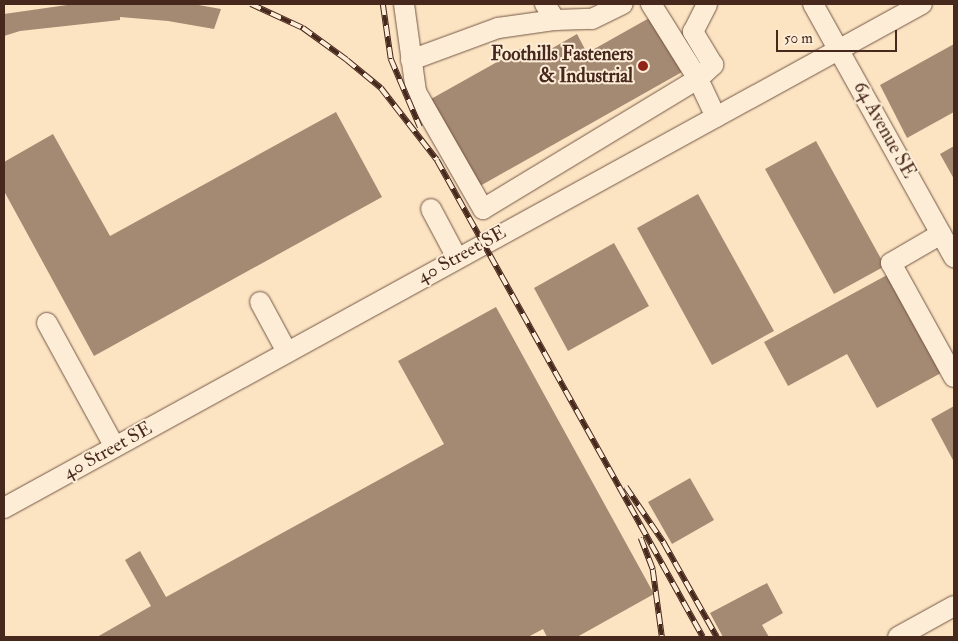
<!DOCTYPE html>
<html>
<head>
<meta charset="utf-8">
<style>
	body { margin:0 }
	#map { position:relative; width:958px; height:641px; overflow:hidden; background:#fce4c2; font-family:"IM FELL Double Pica",serif }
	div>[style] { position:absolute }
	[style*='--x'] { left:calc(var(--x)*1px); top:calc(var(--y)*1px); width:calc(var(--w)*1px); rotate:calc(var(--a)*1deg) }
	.building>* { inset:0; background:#a58a73 }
	.roads { filter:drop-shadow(0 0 1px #745746) drop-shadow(0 0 1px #745746) }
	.minor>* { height:20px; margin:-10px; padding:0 10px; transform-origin:10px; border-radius:10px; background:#fdedd7 }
	.rail>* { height:5.5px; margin-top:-2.75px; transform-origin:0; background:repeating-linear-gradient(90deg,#fdedd7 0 11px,#47281d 0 22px); box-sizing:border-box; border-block:1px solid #47281d }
	.dots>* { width:14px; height:14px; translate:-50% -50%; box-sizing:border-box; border:2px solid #fdedd7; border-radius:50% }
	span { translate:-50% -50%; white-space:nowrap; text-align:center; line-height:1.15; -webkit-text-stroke:4px #fdedd7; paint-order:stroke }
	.poi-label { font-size:19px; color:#47281d; font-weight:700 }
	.right { translate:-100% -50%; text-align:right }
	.street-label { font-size:19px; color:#47281d }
	.frame { position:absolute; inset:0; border:5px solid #47281d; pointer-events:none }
	.scale { position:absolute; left:776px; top:30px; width:121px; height:22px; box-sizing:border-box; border:2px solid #47281d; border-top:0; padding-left:6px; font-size:15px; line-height:18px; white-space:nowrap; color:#47281d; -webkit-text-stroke:4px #fdedd7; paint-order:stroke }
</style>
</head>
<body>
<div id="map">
	<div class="building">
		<i style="clip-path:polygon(74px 4px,193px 4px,221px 9px,214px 29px,168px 21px,120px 17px,120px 20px,20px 31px,4px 36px,4px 14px)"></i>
		<i style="clip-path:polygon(651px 17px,682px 72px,480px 186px,431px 99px,529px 44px,537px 57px,577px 34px,587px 53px)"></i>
		<i style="clip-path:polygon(954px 44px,954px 112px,907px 138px,880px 85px)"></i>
		<i style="clip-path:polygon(336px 112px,382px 197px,94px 356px,4px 191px,4px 162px,53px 134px,110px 236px)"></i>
		<i style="clip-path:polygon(816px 141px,885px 266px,834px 294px,765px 169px)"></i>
		<i style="clip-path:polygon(954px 146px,954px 179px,940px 154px)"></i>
		<i style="clip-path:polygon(698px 194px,774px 331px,712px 365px,637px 228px)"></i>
		<i style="clip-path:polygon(614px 243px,649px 306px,568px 351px,534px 288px)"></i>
		<i style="clip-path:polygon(887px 275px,941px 373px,877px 408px,847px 354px,788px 386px,764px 342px)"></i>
		<i style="clip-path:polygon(496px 307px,654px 594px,577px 637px,547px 637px,543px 629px,528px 637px,97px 637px,151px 606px,125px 560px,140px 551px,166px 597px,444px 444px,398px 361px)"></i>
		<i style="clip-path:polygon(954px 406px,954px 462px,931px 419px)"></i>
		<i style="clip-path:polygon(690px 478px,714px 520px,672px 544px,648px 502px)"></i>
		<i style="clip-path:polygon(767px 583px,783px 613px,762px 625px,769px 637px,723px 637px,710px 613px)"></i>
	</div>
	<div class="roads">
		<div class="minor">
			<i style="--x:404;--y:4;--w:89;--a:82.2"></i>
			<i style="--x:416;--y:92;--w:135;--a:60.2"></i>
			<i style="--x:483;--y:209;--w:251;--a:-31.2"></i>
			<i style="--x:698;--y:79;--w:21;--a:-43"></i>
			<i style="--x:713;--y:65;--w:39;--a:-121"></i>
			<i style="--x:693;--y:32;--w:31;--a:-63"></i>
			<i style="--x:545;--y:4;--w:19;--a:58"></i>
			<i style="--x:555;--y:20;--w:37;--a:-2"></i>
			<i style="--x:592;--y:19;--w:34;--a:-26"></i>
			<i style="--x:651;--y:4;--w:89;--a:57.9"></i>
			<i style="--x:698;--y:79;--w:42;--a:64.7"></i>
			<i style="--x:813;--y:4;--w:290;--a:60.9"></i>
			<i style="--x:411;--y:60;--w:93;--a:-20.2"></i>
			<i style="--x:498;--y:28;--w:58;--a:-8"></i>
			<i style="--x:431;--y:209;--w:55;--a:62"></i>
			<i style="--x:941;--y:234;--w:58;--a:149.9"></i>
			<i style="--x:891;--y:263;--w:130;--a:61.1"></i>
			<i style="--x:260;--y:302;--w:57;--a:61.6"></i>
			<i style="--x:47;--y:323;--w:141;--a:61.3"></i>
			<i style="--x:4;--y:508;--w:1047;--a:-28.77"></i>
			<i style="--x:898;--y:637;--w:64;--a:-29"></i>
		</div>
	</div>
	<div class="rail">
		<i style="--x:251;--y:4;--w:57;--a:24.8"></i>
		<i style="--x:303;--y:28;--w:54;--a:36"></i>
		<i style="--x:347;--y:60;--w:44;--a:39.5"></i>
		<i style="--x:381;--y:88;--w:91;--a:52.1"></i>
		<i style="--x:437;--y:160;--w:546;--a:60.85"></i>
		<i style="--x:383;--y:4;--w:56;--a:81.7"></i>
		<i style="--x:391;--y:59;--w:74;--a:66.9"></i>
		<i style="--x:626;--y:487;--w:68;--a:55.8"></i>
		<i style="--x:664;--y:543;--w:108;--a:60.6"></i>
		<i style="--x:641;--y:538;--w:34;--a:69"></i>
		<i style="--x:653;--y:570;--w:68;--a:82.3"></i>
	</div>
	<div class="dots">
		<i style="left:643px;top:66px;background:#8f2418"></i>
	</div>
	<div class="poi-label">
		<span class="right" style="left:633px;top:66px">Foothills Fasteners<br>&amp; Industrial</span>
	</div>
	<div class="street-label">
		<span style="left:884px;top:130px;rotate:61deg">64 Avenue SE</span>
		<span style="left:462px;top:255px;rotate:-29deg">40 Street SE</span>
		<span style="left:108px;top:451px;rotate:-29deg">40 Street SE</span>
	</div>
	<div class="frame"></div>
	<div class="scale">50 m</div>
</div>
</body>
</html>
